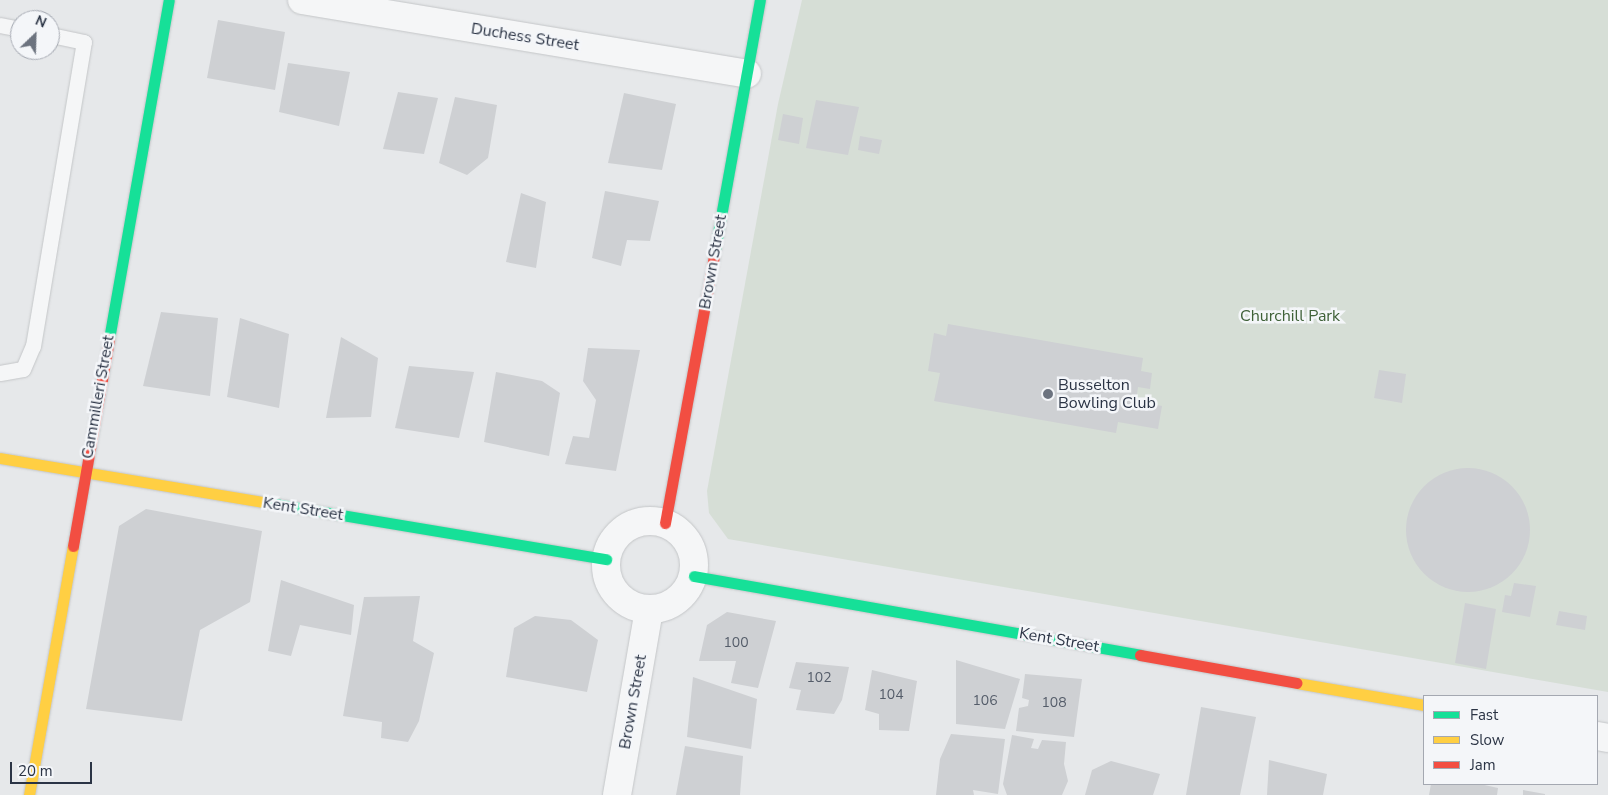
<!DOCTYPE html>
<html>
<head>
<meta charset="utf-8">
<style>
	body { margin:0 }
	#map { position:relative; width:1608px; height:795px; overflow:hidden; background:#e6e8ea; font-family:"Nunito Sans",sans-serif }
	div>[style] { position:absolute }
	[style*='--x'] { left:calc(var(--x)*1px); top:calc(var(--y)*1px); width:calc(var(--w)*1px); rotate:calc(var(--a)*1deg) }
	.green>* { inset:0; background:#d6ded6 }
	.building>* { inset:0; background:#ced0d3 }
	.round { border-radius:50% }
	.roads { filter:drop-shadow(0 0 1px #c4c6c8) drop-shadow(0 0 1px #c4c6c8) }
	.lane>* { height:15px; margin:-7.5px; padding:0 7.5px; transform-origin:7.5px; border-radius:7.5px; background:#f5f6f7 }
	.street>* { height:28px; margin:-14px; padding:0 14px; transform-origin:14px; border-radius:14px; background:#f5f6f7 }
	.street>.ring { margin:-14px; padding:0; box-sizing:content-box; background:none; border:28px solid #f5f6f7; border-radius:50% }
	.fast>* { height:11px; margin:-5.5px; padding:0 5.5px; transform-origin:5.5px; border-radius:5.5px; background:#16e098 }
	.slow>* { height:11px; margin:-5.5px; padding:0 5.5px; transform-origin:5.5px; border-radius:5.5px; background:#ffcf43 }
	.jam>* { height:11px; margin:-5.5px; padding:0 5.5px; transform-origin:5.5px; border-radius:5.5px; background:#f24e42 }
	.dots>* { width:14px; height:14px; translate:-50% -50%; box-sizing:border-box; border:2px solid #f4f6f9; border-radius:50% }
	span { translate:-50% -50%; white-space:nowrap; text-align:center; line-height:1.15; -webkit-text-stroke:5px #f4f6f9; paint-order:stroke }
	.number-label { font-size:14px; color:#545c69 }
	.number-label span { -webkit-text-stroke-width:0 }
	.street-label { font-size:16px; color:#2b3445 }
	.park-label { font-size:16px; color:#3f6138 }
	.poi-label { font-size:16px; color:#2b3445 }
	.left { translate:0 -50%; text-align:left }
	.legend { position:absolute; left:1423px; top:695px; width:175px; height:90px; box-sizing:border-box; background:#f4f6f9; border:1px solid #a4a8b1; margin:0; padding:6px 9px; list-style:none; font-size:15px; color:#2b3445 }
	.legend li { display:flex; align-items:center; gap:10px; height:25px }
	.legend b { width:25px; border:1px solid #a4a8b1 }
	.north { position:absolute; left:10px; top:10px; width:50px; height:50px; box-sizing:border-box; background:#f4f6f9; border:1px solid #a4a8b1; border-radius:50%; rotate:24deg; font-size:14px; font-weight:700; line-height:20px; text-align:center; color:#2b3445 }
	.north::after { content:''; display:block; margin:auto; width:18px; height:22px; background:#6c737f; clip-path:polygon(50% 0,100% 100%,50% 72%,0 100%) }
	.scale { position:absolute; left:10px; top:762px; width:82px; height:22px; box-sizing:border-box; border:2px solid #2b3445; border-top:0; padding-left:6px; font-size:15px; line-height:18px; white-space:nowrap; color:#2b3445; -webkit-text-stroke:4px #f4f6f9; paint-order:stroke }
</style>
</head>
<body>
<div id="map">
	<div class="green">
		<i style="clip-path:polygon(802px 0,1608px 0,1608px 692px,728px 539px,709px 513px,707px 491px,778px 104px)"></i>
	</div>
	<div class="building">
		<i style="clip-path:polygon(218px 20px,285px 32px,275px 90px,207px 78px)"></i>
		<i style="clip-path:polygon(288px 63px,350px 72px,339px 126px,279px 112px)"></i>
		<i style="clip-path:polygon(398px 92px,438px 98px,424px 154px,383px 149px)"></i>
		<i style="clip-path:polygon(624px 93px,676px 104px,662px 170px,608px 163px)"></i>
		<i style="clip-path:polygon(455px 97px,497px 105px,488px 158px,467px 175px,439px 163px)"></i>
		<i style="clip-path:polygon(816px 100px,859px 107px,848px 155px,806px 148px)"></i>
		<i style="clip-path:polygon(783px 114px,803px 118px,799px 144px,778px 140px)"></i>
		<i style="clip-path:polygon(860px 136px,882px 140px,879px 154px,858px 150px)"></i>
		<i style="clip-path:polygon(605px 191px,659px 201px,650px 241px,627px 240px,621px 266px,592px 258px)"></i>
		<i style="clip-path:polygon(521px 193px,546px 202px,536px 268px,506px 262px)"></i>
		<i style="clip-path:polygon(161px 312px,218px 318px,210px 396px,143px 386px)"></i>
		<i style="clip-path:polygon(240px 318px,289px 334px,279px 408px,227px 397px)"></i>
		<i style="clip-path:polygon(948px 324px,1143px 358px,1141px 371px,1152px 373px,1150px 389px,1138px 387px,1136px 401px,1162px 406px,1158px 429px,1118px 422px,1116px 433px,934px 401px,940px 373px,928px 371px,934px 333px,946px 336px)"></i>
		<i style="clip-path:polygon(341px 337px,378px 358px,371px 417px,326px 418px)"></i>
		<i style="clip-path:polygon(588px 348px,640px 350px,616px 471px,565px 464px,573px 436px,589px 438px,596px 400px,583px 381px)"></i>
		<i style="clip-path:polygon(409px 366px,474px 372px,459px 438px,395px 428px)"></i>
		<i style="clip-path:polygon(1379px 370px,1406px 374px,1402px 403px,1374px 398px)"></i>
		<i style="clip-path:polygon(496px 372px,542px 381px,560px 393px,549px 456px,484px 442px)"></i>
		<i class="round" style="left:1406px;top:468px;width:124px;height:124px"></i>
		<i style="clip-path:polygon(146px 509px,262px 531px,250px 602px,200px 630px,182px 721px,86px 709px,119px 526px)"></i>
		<i style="clip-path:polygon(281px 580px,354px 605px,351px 635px,300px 625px,291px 656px,268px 651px)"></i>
		<i style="clip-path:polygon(1514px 583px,1536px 586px,1530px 617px,1502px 612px,1505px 595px,1511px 596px)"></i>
		<i style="clip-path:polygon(420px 596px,413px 641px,434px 653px,419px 721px,408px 742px,381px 738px,382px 722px,343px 716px,364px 597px)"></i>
		<i style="clip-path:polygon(1465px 603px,1496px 609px,1486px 669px,1455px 663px)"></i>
		<i style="clip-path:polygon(1559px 611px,1587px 616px,1585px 630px,1556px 625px)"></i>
		<i style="clip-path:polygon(727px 612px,776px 621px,758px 688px,731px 683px,736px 661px,699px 661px,707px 625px)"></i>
		<i style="clip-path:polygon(535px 616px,571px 620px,598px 640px,587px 692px,506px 677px,514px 628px)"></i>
		<i style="clip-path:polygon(956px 660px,1020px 679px,1005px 729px,956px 724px)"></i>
		<i style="clip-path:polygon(796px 662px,849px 667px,842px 700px,834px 714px,796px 710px,801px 690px,789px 688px)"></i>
		<i style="clip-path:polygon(872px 670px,917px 681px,909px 731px,879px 730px,879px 714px,865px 710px)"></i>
		<i style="clip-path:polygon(1025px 674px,1082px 679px,1074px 737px,1016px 731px,1019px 708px,1028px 706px,1029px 700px,1022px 698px)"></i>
		<i style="clip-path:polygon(693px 677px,757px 699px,751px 749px,687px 737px)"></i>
		<i style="clip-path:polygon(1201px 707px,1256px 717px,1240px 795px,1186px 795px)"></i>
		<i style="clip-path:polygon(951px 734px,1005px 739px,998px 794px,973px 790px,974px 795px,936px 795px,940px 759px)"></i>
		<i style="clip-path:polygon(1012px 735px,1034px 739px,1031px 748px,1038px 749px,1042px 740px,1066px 742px,1064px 764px,1068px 781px,1062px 795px,1007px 795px,1003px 784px)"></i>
		<i style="clip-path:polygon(685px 746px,743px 756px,740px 795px,676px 795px)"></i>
		<i style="clip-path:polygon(1269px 760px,1327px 774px,1323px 795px,1267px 795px)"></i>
		<i style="clip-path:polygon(1111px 761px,1160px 774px,1153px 795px,1085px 795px,1092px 770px)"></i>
		<i style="clip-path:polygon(1431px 784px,1480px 784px,1498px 788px,1497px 795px,1429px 795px)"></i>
		<i style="clip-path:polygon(1523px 790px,1545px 794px,1545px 795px,1523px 795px)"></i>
	</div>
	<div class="roads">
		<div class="lane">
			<i style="--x:0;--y:25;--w:20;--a:11"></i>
			<i style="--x:0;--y:373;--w:23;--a:-10"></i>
			<i style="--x:23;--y:369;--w:25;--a:-67"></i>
			<i style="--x:33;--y:346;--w:308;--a:-80.5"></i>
			<i style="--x:84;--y:42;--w:35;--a:-168"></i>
		</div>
		<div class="street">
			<i style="--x:302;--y:0;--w:451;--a:9.4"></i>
			<i class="ring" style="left:606px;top:521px;width:60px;height:60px"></i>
			<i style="--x:1597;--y:736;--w:11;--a:10"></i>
			<i style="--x:617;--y:795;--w:188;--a:-80.2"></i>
		</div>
		<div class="fast">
			<i style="--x:714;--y:255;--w:259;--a:-79.8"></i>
			<i style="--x:109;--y:339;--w:344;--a:-80"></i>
			<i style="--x:264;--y:502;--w:347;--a:9.5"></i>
			<i style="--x:694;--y:576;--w:453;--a:10"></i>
		</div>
		<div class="slow">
			<i style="--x:0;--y:458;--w:268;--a:9.5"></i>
			<i style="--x:1297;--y:683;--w:129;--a:9.8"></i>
			<i style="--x:29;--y:795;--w:253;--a:-80"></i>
		</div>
		<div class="jam">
			<i style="--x:665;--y:523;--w:272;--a:-79.6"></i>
			<i style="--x:73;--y:546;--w:210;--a:-80.1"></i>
			<i style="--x:1140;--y:655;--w:159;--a:10.1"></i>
		</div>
	</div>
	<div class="dots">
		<i style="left:1048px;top:394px;background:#6c737f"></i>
	</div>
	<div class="number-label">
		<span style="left:736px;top:643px">100</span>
		<span style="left:819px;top:678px">102</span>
		<span style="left:891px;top:695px">104</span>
		<span style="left:985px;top:701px">106</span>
		<span style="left:1054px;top:703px">108</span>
	</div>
	<div class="street-label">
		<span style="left:525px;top:37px;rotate:9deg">Duchess Street</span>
		<span style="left:713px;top:262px;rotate:-80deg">Brown Street</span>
		<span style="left:98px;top:397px;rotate:-80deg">Cammilleri Street</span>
		<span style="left:303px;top:509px;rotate:9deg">Kent Street</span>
		<span style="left:1059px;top:640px;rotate:10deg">Kent Street</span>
		<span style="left:633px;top:702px;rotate:-80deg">Brown Street</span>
	</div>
	<div class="park-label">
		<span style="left:1290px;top:316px">Churchill Park</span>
	</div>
	<div class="poi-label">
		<span class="left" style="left:1058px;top:394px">Busselton<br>Bowling Club</span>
	</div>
	<ul class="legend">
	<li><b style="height:6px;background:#16e098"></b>Fast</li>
	<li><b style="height:6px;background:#ffcf43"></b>Slow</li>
	<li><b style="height:6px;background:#f24e42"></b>Jam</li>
	</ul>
	<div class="north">N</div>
	<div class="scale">20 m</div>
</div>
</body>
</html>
